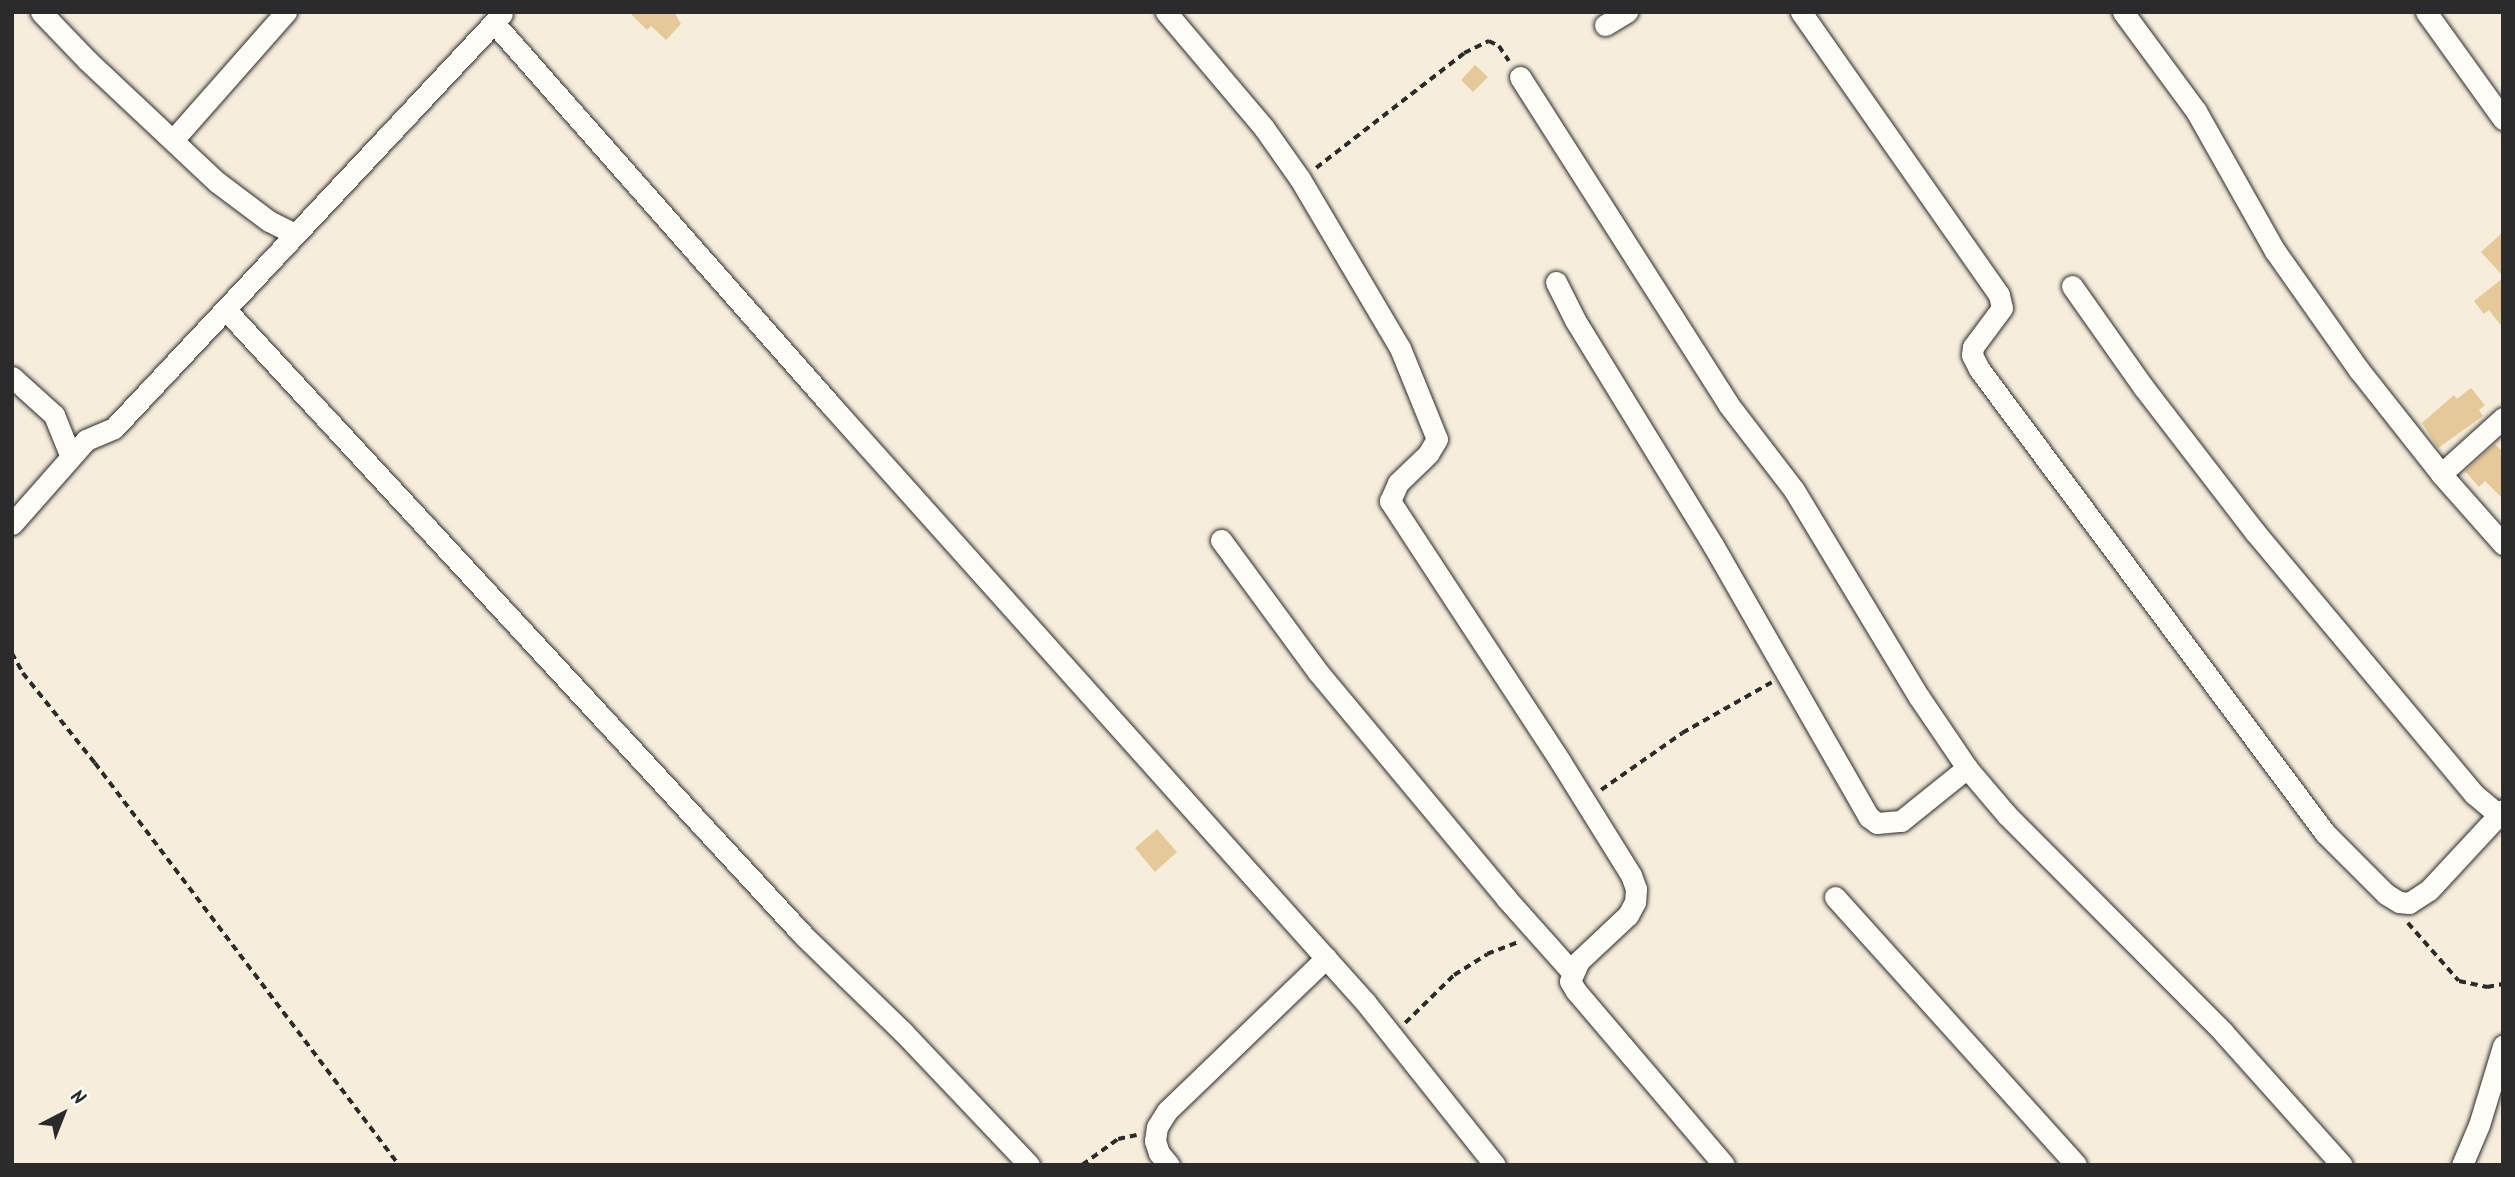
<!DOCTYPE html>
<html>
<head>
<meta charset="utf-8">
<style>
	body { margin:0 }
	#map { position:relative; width:2515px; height:1177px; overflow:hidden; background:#f6eddb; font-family:Kalam,sans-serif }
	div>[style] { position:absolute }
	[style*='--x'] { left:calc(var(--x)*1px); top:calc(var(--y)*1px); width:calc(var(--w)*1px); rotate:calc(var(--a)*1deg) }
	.building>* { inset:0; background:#e5c999 }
	.path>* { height:3.5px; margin-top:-1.75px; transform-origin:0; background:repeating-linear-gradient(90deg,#2b2b2b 0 7px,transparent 0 12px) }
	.roads { filter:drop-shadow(0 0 2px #2b2b2b) drop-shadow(0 0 2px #2b2b2b) }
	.minor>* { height:21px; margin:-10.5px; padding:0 10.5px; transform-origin:10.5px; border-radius:10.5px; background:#fdfcf7 }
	span { translate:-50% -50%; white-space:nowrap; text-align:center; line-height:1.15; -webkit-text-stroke:7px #fdfcf7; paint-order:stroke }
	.frame { position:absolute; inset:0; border:14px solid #2b2b2b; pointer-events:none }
	.north { position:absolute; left:28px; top:1079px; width:70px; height:70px; -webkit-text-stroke:5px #fdfcf7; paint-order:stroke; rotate:42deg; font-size:19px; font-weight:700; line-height:28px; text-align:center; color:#2b2b2b }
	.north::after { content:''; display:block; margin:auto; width:24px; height:32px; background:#2b2b2b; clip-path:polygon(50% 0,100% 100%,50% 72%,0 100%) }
</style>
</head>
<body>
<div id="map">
	<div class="building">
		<i style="clip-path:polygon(629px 12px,674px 12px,681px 24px,666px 40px,651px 26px,647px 30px)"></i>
		<i style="clip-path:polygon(1475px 65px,1488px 77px,1473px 92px,1461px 80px)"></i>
		<i style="clip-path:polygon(2503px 232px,2503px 276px,2481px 252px)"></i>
		<i style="clip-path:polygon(2503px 278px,2503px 328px,2489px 310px,2484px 314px,2474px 301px)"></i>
		<i style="clip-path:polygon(2471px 388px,2485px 405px,2479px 410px,2483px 416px,2438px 448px,2422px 423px,2454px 395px,2457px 399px)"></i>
		<i style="clip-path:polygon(2495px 444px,2503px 452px,2503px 499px,2485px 481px,2479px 487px,2465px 471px)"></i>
		<i style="clip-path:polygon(1157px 829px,1177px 852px,1155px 872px,1135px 848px)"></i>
	</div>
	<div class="path">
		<i style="--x:1316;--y:168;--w:187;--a:-37.8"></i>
		<i style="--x:1464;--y:53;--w:28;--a:-26"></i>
		<i style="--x:1489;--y:41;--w:11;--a:27"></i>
		<i style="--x:1499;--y:46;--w:18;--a:56"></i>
		<i style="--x:12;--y:653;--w:23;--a:61"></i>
		<i style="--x:23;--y:673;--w:115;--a:51.3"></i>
		<i style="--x:95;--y:763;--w:504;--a:52.9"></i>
		<i style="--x:1601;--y:790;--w:99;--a:-35.1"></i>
		<i style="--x:1682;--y:733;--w:103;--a:-29.5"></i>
		<i style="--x:2408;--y:923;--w:77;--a:48.7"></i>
		<i style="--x:2459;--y:981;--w:29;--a:12"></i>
		<i style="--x:2487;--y:987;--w:16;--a:-11"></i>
		<i style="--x:1405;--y:1023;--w:69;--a:-44.4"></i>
		<i style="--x:1454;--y:975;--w:39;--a:-32"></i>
		<i style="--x:1487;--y:954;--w:34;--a:-21"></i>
		<i style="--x:1082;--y:1165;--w:44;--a:-35.8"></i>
		<i style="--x:1118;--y:1139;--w:19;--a:-12"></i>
	</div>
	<div class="roads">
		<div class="minor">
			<i style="--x:41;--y:12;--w:66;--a:46.2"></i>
			<i style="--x:87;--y:60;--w:178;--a:43.2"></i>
			<i style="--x:217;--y:182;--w:65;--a:36.9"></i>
			<i style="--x:269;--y:221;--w:28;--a:27"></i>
			<i style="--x:1166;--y:12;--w:152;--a:49.8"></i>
			<i style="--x:1264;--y:128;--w:62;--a:54.8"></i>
			<i style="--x:1300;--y:179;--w:196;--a:59.4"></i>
			<i style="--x:1400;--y:348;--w:98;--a:67.9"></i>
			<i style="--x:1437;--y:439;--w:17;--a:121"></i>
			<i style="--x:1428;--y:454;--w:42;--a:136"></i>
			<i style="--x:1398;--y:483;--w:20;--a:114"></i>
			<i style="--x:1390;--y:501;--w:311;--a:56.8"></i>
			<i style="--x:1560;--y:761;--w:134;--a:58.1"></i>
			<i style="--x:1631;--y:875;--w:15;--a:70"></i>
			<i style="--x:1636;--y:889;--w:13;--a:94"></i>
			<i style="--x:1635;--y:902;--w:15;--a:118"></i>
			<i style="--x:1628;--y:915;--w:67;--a:136.8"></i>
			<i style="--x:1579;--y:961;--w:22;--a:114"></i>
			<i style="--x:1570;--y:981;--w:12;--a:59"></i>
			<i style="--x:1576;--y:991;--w:228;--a:49.6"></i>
			<i style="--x:1801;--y:12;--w:345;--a:55"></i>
			<i style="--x:1999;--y:295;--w:13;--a:77"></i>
			<i style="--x:2002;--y:308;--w:49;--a:126.6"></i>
			<i style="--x:1973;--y:347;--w:8;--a:97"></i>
			<i style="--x:1972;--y:355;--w:16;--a:63"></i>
			<i style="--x:1979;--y:369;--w:579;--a:53.29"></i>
			<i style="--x:2325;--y:833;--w:86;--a:45"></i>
			<i style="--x:2386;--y:894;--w:15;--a:32"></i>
			<i style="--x:2399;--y:902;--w:10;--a:6"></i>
			<i style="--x:2409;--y:903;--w:24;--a:-33"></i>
			<i style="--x:2429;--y:890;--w:109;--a:-47.2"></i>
			<i style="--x:2123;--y:12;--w:123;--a:53.6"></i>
			<i style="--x:2196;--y:111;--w:161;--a:60.6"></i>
			<i style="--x:2275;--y:251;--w:146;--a:54.8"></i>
			<i style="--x:2359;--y:370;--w:132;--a:51.7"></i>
			<i style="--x:2441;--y:474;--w:94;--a:48.5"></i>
			<i style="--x:2426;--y:12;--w:132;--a:54.3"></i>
			<i style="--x:494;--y:23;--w:507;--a:48.6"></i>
			<i style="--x:829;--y:403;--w:805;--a:48.17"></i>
			<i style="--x:1366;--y:1003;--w:207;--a:51.5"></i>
			<i style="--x:1605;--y:25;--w:26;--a:-31"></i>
			<i style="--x:1520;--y:77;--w:388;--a:57.5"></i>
			<i style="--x:1728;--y:404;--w:108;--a:52.5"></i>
			<i style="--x:1794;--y:490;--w:242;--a:58.9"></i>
			<i style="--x:1919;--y:697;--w:86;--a:55.9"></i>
			<i style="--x:1967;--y:768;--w:62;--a:49.6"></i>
			<i style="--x:2007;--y:815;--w:306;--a:45.1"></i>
			<i style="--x:2223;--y:1032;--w:178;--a:48.2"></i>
			<i style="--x:173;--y:140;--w:171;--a:-48.6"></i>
			<i style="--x:1556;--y:282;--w:42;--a:63.4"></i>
			<i style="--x:1575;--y:320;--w:264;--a:58.5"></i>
			<i style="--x:1713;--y:545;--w:314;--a:60.2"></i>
			<i style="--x:1869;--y:817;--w:10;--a:37"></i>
			<i style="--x:1877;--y:823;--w:24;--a:-5"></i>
			<i style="--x:1901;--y:821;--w:85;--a:-38.8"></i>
			<i style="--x:2072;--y:286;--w:125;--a:54.8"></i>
			<i style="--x:2144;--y:388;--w:182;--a:52.4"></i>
			<i style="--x:2255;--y:532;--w:341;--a:50.1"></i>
			<i style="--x:2474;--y:794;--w:33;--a:40"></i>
			<i style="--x:226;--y:310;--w:852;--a:47.28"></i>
			<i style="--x:804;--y:936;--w:138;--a:44.1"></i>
			<i style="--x:903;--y:1032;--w:183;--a:46.5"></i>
			<i style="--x:12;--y:377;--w:57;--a:42.1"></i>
			<i style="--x:54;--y:415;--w:45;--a:68"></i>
			<i style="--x:2441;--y:474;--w:84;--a:-42.1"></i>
			<i style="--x:12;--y:524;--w:112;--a:-48.6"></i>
			<i style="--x:86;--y:440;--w:30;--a:-23"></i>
			<i style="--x:114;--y:428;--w:567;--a:-46.86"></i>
			<i style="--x:1221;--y:540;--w:164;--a:53.7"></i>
			<i style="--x:1318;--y:672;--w:294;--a:50.2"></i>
			<i style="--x:1506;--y:898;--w:99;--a:48.3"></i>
			<i style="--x:1835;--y:897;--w:360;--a:48"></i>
			<i style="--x:1169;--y:1165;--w:16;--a:-130"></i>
			<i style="--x:1159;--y:1153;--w:13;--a:-108"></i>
			<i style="--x:1155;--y:1141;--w:14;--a:-82"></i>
			<i style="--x:1157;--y:1127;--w:19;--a:-58"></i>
			<i style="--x:1167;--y:1111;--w:221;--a:-43.9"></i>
			<i style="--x:2462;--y:1165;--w:43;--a:-67"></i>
			<i style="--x:2479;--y:1125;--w:83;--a:-73.1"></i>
		</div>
	</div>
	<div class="frame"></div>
	<div class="north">N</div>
</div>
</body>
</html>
